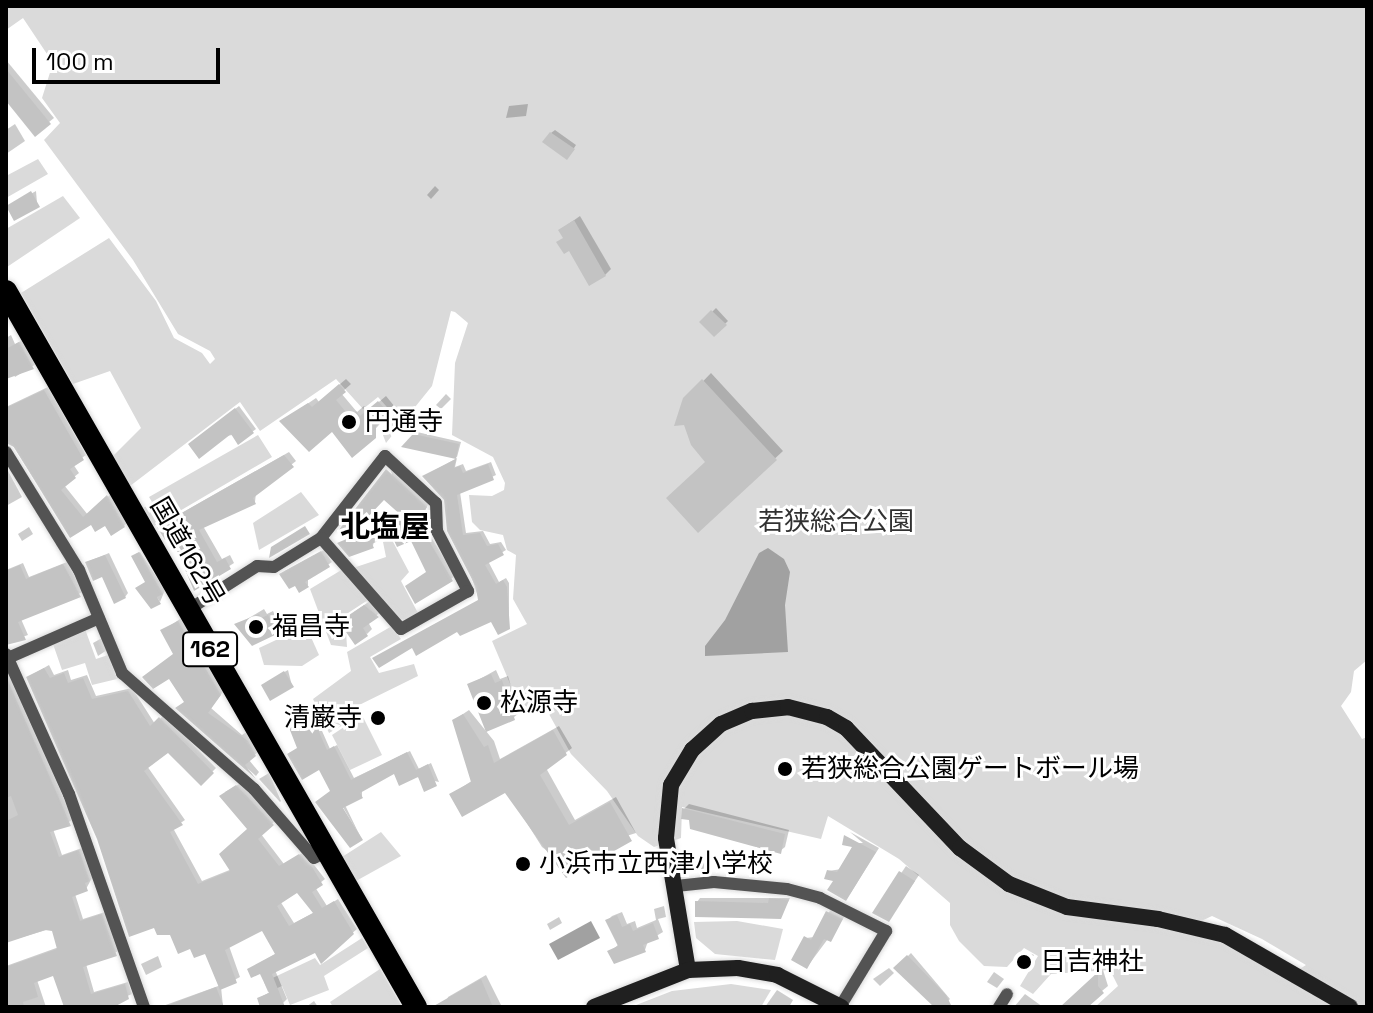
<!DOCTYPE html>
<html>
<head>
<meta charset="utf-8">
<style>
	body { margin:0 }
	#map { position:relative; width:1373px; height:1013px; overflow:hidden; background:#fff; font-family:"Space Grotesk","Noto Sans JP",sans-serif }
	div>[style] { position:absolute }
	[style*='--x'] { left:calc(var(--x)*1px); top:calc(var(--y)*1px); width:calc(var(--w)*1px); rotate:calc(var(--a)*1deg) }
	.green>* { inset:0; background:#dadada }
	.water>* { inset:0; background:#a1a1a1 }
	.shadow>* { inset:0; background:#0003 }
	.building>* { inset:0; background:#c3c3c3 }
	.roads { filter:drop-shadow(0 0 2px #dbdbdb) drop-shadow(0 0 2px #dbdbdb) }
	.street>* { height:12px; margin:-6px; padding:0 6px; transform-origin:6px; border-radius:6px; background:#535353 }
	.secondary>* { height:16px; margin:-8px; padding:0 8px; transform-origin:8px; border-radius:8px; background:#202020 }
	.highway>* { height:22px; margin:-11px; padding:0 11px; transform-origin:11px; border-radius:11px; background:#000 }
	.dots>* { width:22px; height:22px; translate:-50% -50%; box-sizing:border-box; border:4px solid #fff; border-radius:50% }
	span { translate:-50% -50%; white-space:nowrap; text-align:center; line-height:1.15; -webkit-text-stroke:6px #fff; paint-order:stroke }
	.shield-label span { padding:2px 6px; background:#fff; border:2px solid; border-radius:6px; -webkit-text-stroke-width:0 }
	.shield-label { font-size:24px; color:#000; font-weight:700 }
	.poi-label { font-size:26px; color:#000 }
	.left { translate:0 -50%; text-align:left }
	.right { translate:-100% -50%; text-align:right }
	.park-label { font-size:26px; color:#313131 }
	.street-label { font-size:26px; color:#000 }
	.quarter-label { font-size:30px; color:#000; font-weight:700 }
	.frame { position:absolute; inset:0; border:8px solid #000; pointer-events:none }
	.scale { position:absolute; left:32px; top:48px; width:188px; height:36px; box-sizing:border-box; border:4px solid #000; border-top:0; padding-left:10px; font-size:24px; line-height:28px; white-space:nowrap; color:#000; -webkit-text-stroke:6px #fff; paint-order:stroke }
</style>
</head>
<body>
<div id="map">
	<div class="green">
		<i style="clip-path:polygon(evenodd,6px 6px,1367px 6px,1367px 660px,1354px 671px,1351px 692px,1341px 706px,1362px 739px,1367px 737px,1367px 1007px,1095px 1007px,1118px 986px,1110px 970px,1051px 974px,1033px 994px,1020px 986px,1038px 956px,1024px 948px,1007px 967px,984px 966px,959px 941px,950px 925px,950px 903px,899px 859px,828px 816px,821px 839px,682px 807px,681px 838px,654px 847px,638px 836px,607px 791px,571px 754px,544px 705px,523px 714px,492px 641px,527px 624px,513px 599px,516px 555px,507px 550px,503px 535px,480px 530px,472px 522px,469px 495px,492px 496px,504px 490px,505px 483px,493px 457px,452px 435px,455px 363px,468px 323px,455px 312px,451px 311px,432px 386px,386px 443px,381px 430px,394px 415px,378px 397px,363px 409px,336px 379px,260px 431px,240px 402px,130px 486px,113px 456px,141px 428px,110px 371px,73px 384px,21px 293px,109px 238px,156px 301px,174px 338px,202px 353px,210px 364px,215px 359px,210px 351px,178px 334px,133px 260px,44px 140px,60px 123px,42px 98px,53px 63px,23px 18px,6px 30px,6px 6px,1212px 916px,1262px 939px,1306px 965px,1286px 978px,1222px 943px,1180px 931px,1212px 916px)"></i>
		<i style="clip-path:polygon(38px 159px,48px 174px,6px 198px,6px 176px)"></i>
		<i style="clip-path:polygon(63px 196px,80px 218px,7px 267px,6px 229px)"></i>
		<i style="clip-path:polygon(258px 435px,272px 457px,154px 526px,143px 508px,152px 502px,149px 497px)"></i>
		<i style="clip-path:polygon(301px 492px,319px 515px,259px 550px,253px 523px)"></i>
		<i style="clip-path:polygon(391px 538px,409px 572px,401px 581px,418px 613px,407px 620px,399px 619px,353px 568px,386px 557px,383px 542px)"></i>
		<i style="clip-path:polygon(343px 569px,371px 598px,345px 615px,347px 647px,331px 645px,310px 589px)"></i>
		<i style="clip-path:polygon(306px 626px,319px 655px,302px 666px,264px 665px,259px 648px)"></i>
		<i style="clip-path:polygon(392px 626px,401px 639px,370px 657px,379px 673px,414px 664px,418px 676px,345px 712px,348px 722px,329px 733px,313px 699px,351px 671px,347px 652px)"></i>
		<i style="clip-path:polygon(85px 629px,96px 659px,108px 655px,117px 679px,92px 685px,85px 663px,62px 670px,53px 644px)"></i>
		<i style="clip-path:polygon(362px 715px,382px 755px,350px 770px,332px 735px)"></i>
		<i style="clip-path:polygon(381px 832px,401px 856px,356px 881px,342px 857px)"></i>
		<i style="clip-path:polygon(737px 921px,783px 929px,775px 960px,715px 954px,696px 938px,694px 922px)"></i>
		<i style="clip-path:polygon(362px 938px,368px 948px,324px 976px,329px 990px,290px 1005px,282px 986px,268px 992px,264px 982px,315px 958px,320px 965px)"></i>
		<i style="clip-path:polygon(380px 969px,402px 1007px,333px 1007px,330px 1002px)"></i>
		<i style="clip-path:polygon(731px 984px,771px 990px,761px 1007px,631px 1007px,672px 991px)"></i>
	</div>
	<div class="water">
		<i style="clip-path:polygon(768px 548px,784px 559px,790px 572px,785px 605px,788px 652px,705px 656px,705px 646px,725px 620px,759px 553px)"></i>
		<i style="clip-path:polygon(591px 921px,600px 938px,558px 960px,549px 944px)"></i>
	</div>
	<div class="shadow">
		<i style="clip-path:polygon(6px 60px,54px 118px,49px 122px,6px 98px)"></i>
		<i style="clip-path:polygon(528px 104px,526px 116px,506px 118px,509px 106px)"></i>
		<i style="clip-path:polygon(15px 124px,25px 141px,6px 154px,6px 130px)"></i>
		<i style="clip-path:polygon(555px 130px,576px 145px,570px 154px,551px 133px)"></i>
		<i style="clip-path:polygon(435px 186px,439px 190px,431px 199px,427px 195px)"></i>
		<i style="clip-path:polygon(36px 191px,37px 203px,9px 206px)"></i>
		<i style="clip-path:polygon(580px 216px,611px 269px,605px 275px,560px 230px)"></i>
		<i style="clip-path:polygon(716px 308px,728px 321px,714px 334px,702px 322px)"></i>
		<i style="clip-path:polygon(11px 335px,15px 344px,23px 340px,36px 364px,15px 377px,13px 373px,6px 377px,6px 338px)"></i>
		<i style="clip-path:polygon(711px 373px,783px 451px,698px 530px,708px 461px,685px 400px)"></i>
		<i style="clip-path:polygon(346px 379px,351px 384px,341px 393px,357px 412px,364px 406px,368px 411px,386px 396px,395px 407px,352px 455px,332px 430px,282px 421px,316px 398px,319px 402px)"></i>
		<i style="clip-path:polygon(48px 387px,86px 455px,73px 464px,79px 473px,64px 485px,88px 515px,111px 494px,128px 522px,124px 526px,92px 522px,70px 535px,6px 435px,6px 407px)"></i>
		<i style="clip-path:polygon(446px 394px,451px 399px,441px 409px,436px 405px)"></i>
		<i style="clip-path:polygon(239px 406px,256px 429px,252px 432px,193px 441px)"></i>
		<i style="clip-path:polygon(417px 432px,461px 442px,457px 457px,405px 446px)"></i>
		<i style="clip-path:polygon(289px 452px,296px 461px,256px 493px,255px 502px,203px 526px,222px 559px,230px 555px,234px 563px,195px 588px,164px 523px)"></i>
		<i style="clip-path:polygon(457px 458px,455px 467px,463px 464px,466px 471px,491px 462px,496px 475px,460px 492px,466px 533px,483px 531px,490px 544px,501px 542px,506px 550px,488px 561px,499px 582px,506px 578px,509px 583px,509px 627px,492px 619px,479px 600px,446px 499px,424px 476px)"></i>
		<i style="clip-path:polygon(6px 467px,22px 497px,6px 506px)"></i>
		<i style="clip-path:polygon(390px 468px,429px 503px,420px 519px,455px 576px,451px 579px,428px 571px,412px 539px,392px 532px,374px 540px,373px 546px,340px 543px,404px 514px)"></i>
		<i style="clip-path:polygon(29px 527px,33px 534px,22px 541px,18px 534px)"></i>
		<i style="clip-path:polygon(324px 550px,332px 562px,308px 578px,308px 586px,285px 571px)"></i>
		<i style="clip-path:polygon(140px 552px,165px 590px,160px 602px,147px 582px,136px 554px)"></i>
		<i style="clip-path:polygon(109px 553px,128px 593px,125px 597px,87px 562px)"></i>
		<i style="clip-path:polygon(67px 562px,83px 592px,21px 619px,28px 635px,6px 643px,6px 570px,23px 563px,29px 577px)"></i>
		<i style="clip-path:polygon(370px 601px,382px 611px,368px 622px,372px 629px,367px 634px,354px 626px,354px 612px)"></i>
		<i style="clip-path:polygon(264px 609px,267px 614px,273px 611px,281px 627px,276px 633px,237px 625px)"></i>
		<i style="clip-path:polygon(183px 617px,225px 689px,211px 708px,242px 735px,248px 731px,260px 750px,249px 760px,259px 772px,256px 776px,178px 707px,186px 701px,175px 654px,162px 631px)"></i>
		<i style="clip-path:polygon(102px 638px,107px 650px,98px 656px,93px 643px)"></i>
		<i style="clip-path:polygon(6px 664px,73px 820px,53px 829px,62px 855px,82px 848px,93px 876px,86px 889px,75px 894px,83px 919px,105px 912px,119px 951px,86px 964px,94px 992px,128px 982px,132px 994px,116px 1001px,118px 1007px,66px 1007px,55px 974px,37px 980px,46px 1007px,6px 1007px,6px 966px,59px 947px,53px 928px,6px 942px)"></i>
		<i style="clip-path:polygon(evenodd,49px 665px,54px 675px,68px 670px,71px 680px,87px 675px,96px 696px,132px 688px,155px 724px,164px 715px,216px 768px,201px 783px,168px 750px,147px 766px,185px 820px,173px 828px,202px 881px,232px 869px,250px 829px,225px 792px,241px 783px,276px 820px,261px 834px,284px 864px,304px 852px,325px 879px,315px 887px,327px 906px,338px 899px,357px 929px,321px 960px,315px 951px,275px 970px,287px 999px,283px 1003px,262px 1007px,259px 998px,270px 992px,261px 971px,249px 969px,277px 953px,263px 929px,229px 946px,240px 977px,221px 987px,223px 1006px,160px 1007px,221px 985px,206px 951px,172px 933px,99px 839px,28px 677px,49px 665px,297px 891px,315px 912px,294px 923px,280px 901px,297px 891px)"></i>
		<i style="clip-path:polygon(288px 670px,292px 686px,267px 682px)"></i>
		<i style="clip-path:polygon(496px 670px,500px 679px,508px 676px,519px 713px,513px 718px,469px 685px)"></i>
		<i style="clip-path:polygon(311px 706px,330px 749px,337px 745px,354px 778px,410px 751px,419px 769px,431px 763px,439px 782px,395px 772px,362px 789px,362px 796px,345px 805px,361px 838px,320px 768px,299px 747px,291px 717px)"></i>
		<i style="clip-path:polygon(382px 710px,386px 720px,376px 724px,372px 715px)"></i>
		<i style="clip-path:polygon(469px 710px,494px 741px,500px 759px,559px 726px,572px 748px,546px 768px,575px 820px,616px 797px,636px 833px,557px 858px,542px 847px,506px 790px,452px 794px,473px 780px,454px 720px)"></i>
		<i style="clip-path:polygon(269px 773px,281px 801px,280px 802px,259px 779px)"></i>
		<i style="clip-path:polygon(689px 804px,789px 830px,785px 847px,780px 851px,691px 818px,684px 809px)"></i>
		<i style="clip-path:polygon(850px 832px,879px 848px,850px 894px,828px 871px,842px 869px,854px 843px,863px 843px)"></i>
		<i style="clip-path:polygon(710px 854px,711px 866px,691px 873px,690px 859px)"></i>
		<i style="clip-path:polygon(906px 866px,919px 875px,889px 920px,875px 912px)"></i>
		<i style="clip-path:polygon(700px 898px,790px 898px,780px 917px,697px 902px)"></i>
		<i style="clip-path:polygon(664px 906px,666px 917px,658px 919px,663px 932px,648px 941px,645px 950px,610px 952px,619px 944px,608px 920px,612px 916px,622px 912px,627px 924px,635px 921px,637px 928px,656px 920px,654px 909px)"></i>
		<i style="clip-path:polygon(831px 909px,845px 916px,810px 963px,806px 938px,814px 937px)"></i>
		<i style="clip-path:polygon(559px 917px,562px 923px,550px 930px,547px 924px)"></i>
		<i style="clip-path:polygon(1027px 952px,1034px 955px,1023px 970px,1019px 965px)"></i>
		<i style="clip-path:polygon(911px 953px,950px 999px,942px 1007px,896px 968px)"></i>
		<i style="clip-path:polygon(158px 956px,162px 967px,146px 975px,141px 964px)"></i>
		<i style="clip-path:polygon(889px 968px,894px 973px,880px 986px,873px 979px)"></i>
		<i style="clip-path:polygon(1103px 970px,1108px 986px,1102px 991px,1082px 1007px,1063px 1007px)"></i>
		<i style="clip-path:polygon(994px 972px,1004px 979px,997px 988px,987px 982px)"></i>
		<i style="clip-path:polygon(486px 975px,502px 1007px,445px 1007px,448px 997px)"></i>
		<i style="clip-path:polygon(777px 990px,793px 1000px,789px 1007px,765px 1007px)"></i>
		<i style="clip-path:polygon(1025px 994px,1043px 1007px,1014px 1007px)"></i>
		<i style="clip-path:polygon(314px 1001px,318px 1007px,306px 1007px)"></i>
	</div>
	<div class="building">
		<i style="clip-path:polygon(6px 69px,51px 124px,35px 137px,6px 101px)"></i>
		<i style="clip-path:polygon(550px 132px,575px 149px,567px 160px,542px 142px)"></i>
		<i style="clip-path:polygon(31px 191px,40px 207px,14px 221px,6px 206px)"></i>
		<i style="clip-path:polygon(574px 220px,606px 276px,589px 286px,569px 251px,564px 254px,556px 242px,563px 238px,558px 230px)"></i>
		<i style="clip-path:polygon(711px 310px,727px 325px,714px 337px,699px 322px)"></i>
		<i style="clip-path:polygon(19px 342px,34px 369px,6px 379px,6px 349px)"></i>
		<i style="clip-path:polygon(702px 379px,777px 460px,698px 533px,666px 498px,705px 462px,691px 445px,684px 425px,674px 426px,683px 398px)"></i>
		<i style="clip-path:polygon(339px 384px,346px 392px,336px 400px,350px 417px,356px 411px,360px 416px,378px 401px,390px 415px,376px 426px,376px 438px,352px 458px,332px 432px,309px 452px,279px 421px,308px 403px,312px 407px)"></i>
		<i style="clip-path:polygon(44px 390px,84px 460px,70px 469px,76px 478px,61px 490px,83px 517px,107px 495px,125px 527px,111px 536px,105px 526px,95px 532px,91px 525px,70px 538px,14px 447px,6px 443px,6px 408px)"></i>
		<i style="clip-path:polygon(235px 408px,254px 433px,238px 445px,231px 434px,199px 459px,188px 444px)"></i>
		<i style="clip-path:polygon(413px 434px,459px 444px,456px 459px,401px 447px)"></i>
		<i style="clip-path:polygon(284px 455px,294px 467px,253px 498px,256px 504px,199px 530px,217px 562px,225px 558px,231px 569px,194px 591px,171px 536px,165px 540px,157px 527px)"></i>
		<i style="clip-path:polygon(456px 459px,454px 468px,460px 466px,463px 473px,488px 464px,494px 480px,457px 495px,463px 535px,480px 533px,487px 546px,498px 544px,504px 555px,485px 565px,496px 584px,503px 580px,507px 587px,510px 629px,498px 635px,491px 622px,460px 636px,457px 632px,416px 656px,412px 648px,379px 668px,372px 658px,478px 600px,476px 587px,447px 531px,444px 500px,422px 476px)"></i>
		<i style="clip-path:polygon(386px 469px,427px 507px,418px 523px,453px 581px,415px 604px,405px 586px,426px 572px,411px 541px,397px 547px,391px 534px,372px 544px,374px 548px,349px 557px,337px 543px,402px 516px,384px 500px,348px 538px,338px 531px)"></i>
		<i style="clip-path:polygon(305px 526px,310px 534px,269px 558px,271px 547px)"></i>
		<i style="clip-path:polygon(321px 551px,330px 567px,305px 582px,309px 587px,299px 593px,295px 586px,289px 589px,279px 574px)"></i>
		<i style="clip-path:polygon(139px 552px,163px 594px,157px 597px,161px 604px,151px 609px,135px 588px,145px 582px,131px 556px)"></i>
		<i style="clip-path:polygon(105px 555px,126px 598px,114px 604px,102px 577px,93px 581px,85px 562px)"></i>
		<i style="clip-path:polygon(63px 564px,81px 597px,18px 622px,26px 640px,6px 645px,6px 571px,20px 565px,26px 579px)"></i>
		<i style="clip-path:polygon(364px 605px,379px 617px,363px 628px,368px 636px,355px 645px,346px 632px,353px 627px,346px 617px)"></i>
		<i style="clip-path:polygon(259px 614px,261px 618px,268px 615px,277px 634px,252px 646px,234px 624px)"></i>
		<i style="clip-path:polygon(178px 621px,221px 695px,208px 713px,248px 741px,256px 756px,245px 765px,256px 779px,175px 708px,184px 702px,169px 679px,153px 689px,142px 677px,173px 654px,160px 630px)"></i>
		<i style="clip-path:polygon(evenodd,44px 668px,50px 678px,64px 673px,68px 683px,83px 678px,92px 699px,128px 691px,150px 726px,159px 717px,214px 773px,201px 786px,168px 753px,144px 771px,183px 825px,170px 832px,198px 884px,230px 871px,219px 854px,247px 829px,219px 796px,236px 785px,274px 825px,258px 839px,279px 866px,299px 854px,312px 867px,323px 885px,312px 892px,322px 908px,334px 901px,354px 934px,321px 964px,315px 953px,272px 974px,285px 1007px,260px 1007px,257px 998px,269px 993px,260px 974px,251px 978px,247px 969px,275px 954px,262px 931px,225px 950px,237px 983px,220px 990px,205px 954px,194px 958px,190px 949px,178px 954px,170px 935px,157px 935px,154px 928px,129px 937px,97px 839px,26px 677px,44px 668px,297px 893px,313px 913px,289px 926px,277px 906px,297px 893px)"></i>
		<i style="clip-path:polygon(284px 671px,294px 687px,270px 701px,261px 685px)"></i>
		<i style="clip-path:polygon(491px 674px,495px 683px,502px 680px,515px 720px,486px 732px,467px 684px)"></i>
		<i style="clip-path:polygon(6px 676px,71px 826px,50px 832px,59px 857px,79px 850px,90px 881px,85px 883px,88px 891px,72px 897px,80px 921px,102px 914px,117px 956px,83px 967px,91px 994px,125px 984px,129px 999px,114px 1007px,64px 1007px,53px 976px,34px 983px,38px 997px,23px 1002px,24px 1007px,6px 1007px,6px 967px,57px 949px,52px 931px,45px 930px,6px 943px,6px 821px,18px 815px,11px 796px,6px 798px)"></i>
		<i style="clip-path:polygon(308px 707px,327px 750px,334px 746px,351px 780px,407px 752px,416px 770px,428px 764px,437px 786px,424px 792px,418px 777px,399px 786px,394px 774px,360px 793px,363px 798px,343px 808px,363px 840px,350px 848px,315px 802px,330px 791px,319px 770px,302px 780px,287px 754px,297px 748px,286px 720px)"></i>
		<i style="clip-path:polygon(463px 714px,484px 747px,488px 745px,494px 763px,553px 730px,567px 755px,540px 775px,569px 825px,610px 802px,632px 841px,566px 878px,505px 793px,462px 817px,449px 794px,471px 782px,452px 720px)"></i>
		<i style="clip-path:polygon(682px 808px,785px 834px,781px 854px,690px 829px,689px 820px,681px 819px)"></i>
		<i style="clip-path:polygon(844px 835px,876px 852px,846px 901px,827px 890px,833px 881px,824px 879px,827px 870px,837px 872px,852px 847px,842px 845px)"></i>
		<i style="clip-path:polygon(899px 871px,915px 881px,889px 922px,872px 913px)"></i>
		<i style="clip-path:polygon(769px 898px,789px 900px,781px 919px,695px 917px,695px 901px,768px 903px)"></i>
		<i style="clip-path:polygon(826px 911px,843px 919px,831px 942px,824px 939px,807px 969px,791px 960px,804px 936px,811px 940px)"></i>
		<i style="clip-path:polygon(617px 915px,622px 927px,630px 924px,633px 931px,653px 923px,659px 939px,643px 945px,646px 952px,614px 964px,607px 951px,618px 946px,605px 920px)"></i>
		<i style="clip-path:polygon(907px 955px,946px 995px,952px 1007px,934px 1007px,893px 968px)"></i>
		<i style="clip-path:polygon(1098px 972px,1098px 986px,1104px 993px,1088px 1007px,1060px 1007px)"></i>
		<i style="clip-path:polygon(481px 979px,493px 1007px,432px 1007px)"></i>
		<i style="clip-path:polygon(216px 987px,224px 1007px,167px 1007px,166px 1006px)"></i>
	</div>
	<div class="roads">
		<div class="street">
			<i style="--x:6;--y:452;--w:139;--a:58.3"></i>
			<i style="--x:79;--y:570;--w:112;--a:67.3"></i>
			<i style="--x:122;--y:673;--w:176;--a:41.3"></i>
			<i style="--x:254;--y:789;--w:91;--a:49"></i>
			<i style="--x:314;--y:858;--w:13;--a:-27"></i>
			<i style="--x:188;--y:610;--w:82;--a:-32.5"></i>
			<i style="--x:257;--y:566;--w:17;--a:3"></i>
			<i style="--x:274;--y:567;--w:55;--a:-31.7"></i>
			<i style="--x:321;--y:538;--w:104;--a:-52"></i>
			<i style="--x:385;--y:456;--w:69;--a:42.7"></i>
			<i style="--x:436;--y:503;--w:28;--a:88"></i>
			<i style="--x:437;--y:531;--w:68;--a:62.7"></i>
			<i style="--x:468;--y:591;--w:77;--a:150.4"></i>
			<i style="--x:401;--y:629;--w:121;--a:-131.3"></i>
			<i style="--x:6;--y:654;--w:154;--a:65.8"></i>
			<i style="--x:69;--y:794;--w:226;--a:70.6"></i>
			<i style="--x:8;--y:658;--w:99;--a:-23.7"></i>
			<i style="--x:676;--y:886;--w:38;--a:-6"></i>
			<i style="--x:714;--y:882;--w:73;--a:5.5"></i>
			<i style="--x:787;--y:889;--w:34;--a:15"></i>
			<i style="--x:820;--y:898;--w:74;--a:26.6"></i>
			<i style="--x:886;--y:931;--w:89;--a:121.2"></i>
			<i style="--x:999;--y:1007;--w:15;--a:-58"></i>
		</div>
		<div class="secondary">
			<i style="--x:688;--y:970;--w:134;--a:-99.5"></i>
			<i style="--x:666;--y:838;--w:53;--a:-84.6"></i>
			<i style="--x:671;--y:785;--w:41;--a:-59"></i>
			<i style="--x:692;--y:750;--w:39;--a:-42"></i>
			<i style="--x:721;--y:724;--w:34;--a:-23"></i>
			<i style="--x:752;--y:711;--w:36;--a:-6"></i>
			<i style="--x:788;--y:707;--w:40;--a:14.4"></i>
			<i style="--x:827;--y:717;--w:22;--a:30"></i>
			<i style="--x:846;--y:728;--w:166;--a:46.5"></i>
			<i style="--x:960;--y:848;--w:61;--a:36.3"></i>
			<i style="--x:1009;--y:884;--w:62;--a:21.6"></i>
			<i style="--x:1067;--y:907;--w:92;--a:7.5"></i>
			<i style="--x:1158;--y:919;--w:69;--a:13.4"></i>
			<i style="--x:1225;--y:935;--w:144;--a:29.9"></i>
			<i style="--x:594;--y:1007;--w:101;--a:-21.5"></i>
			<i style="--x:688;--y:970;--w:50;--a:-2.3"></i>
			<i style="--x:738;--y:968;--w:40;--a:10"></i>
			<i style="--x:777;--y:975;--w:72;--a:26.6"></i>
		</div>
		<div class="highway">
			<i style="--x:6;--y:291;--w:825;--a:60.2"></i>
		</div>
	</div>
	<div class="dots">
		<i style="left:349px;top:422px;background:#000"></i>
		<i style="left:256px;top:627px;background:#000"></i>
		<i style="left:484px;top:703px;background:#000"></i>
		<i style="left:378px;top:718px;background:#000"></i>
		<i style="left:785px;top:769px;background:#000"></i>
		<i style="left:523px;top:864px;background:#000"></i>
		<i style="left:1024px;top:962px;background:#000"></i>
	</div>
	<div class="shield-label">
		<span style="left:210px;top:649px">162</span>
	</div>
	<div class="poi-label">
		<span class="left" style="left:365px;top:422px">円通寺</span>
		<span class="left" style="left:272px;top:627px">福昌寺</span>
		<span class="left" style="left:500px;top:703px">松源寺</span>
		<span class="right" style="left:362px;top:718px">清巌寺</span>
		<span class="left" style="left:801px;top:769px">若狭総合公園ゲートボール場</span>
		<span class="left" style="left:539px;top:864px">小浜市立西津小学校</span>
		<span class="left" style="left:1040px;top:962px">日吉神社</span>
	</div>
	<div class="park-label">
		<span style="left:836px;top:522px">若狭総合公園</span>
	</div>
	<div class="street-label">
		<span style="left:187px;top:552px;rotate:60deg">国道162号</span>
	</div>
	<div class="quarter-label">
		<span style="left:385px;top:527px">北塩屋</span>
	</div>
	<div class="frame"></div>
	<div class="scale">100 m</div>
</div>
</body>
</html>
